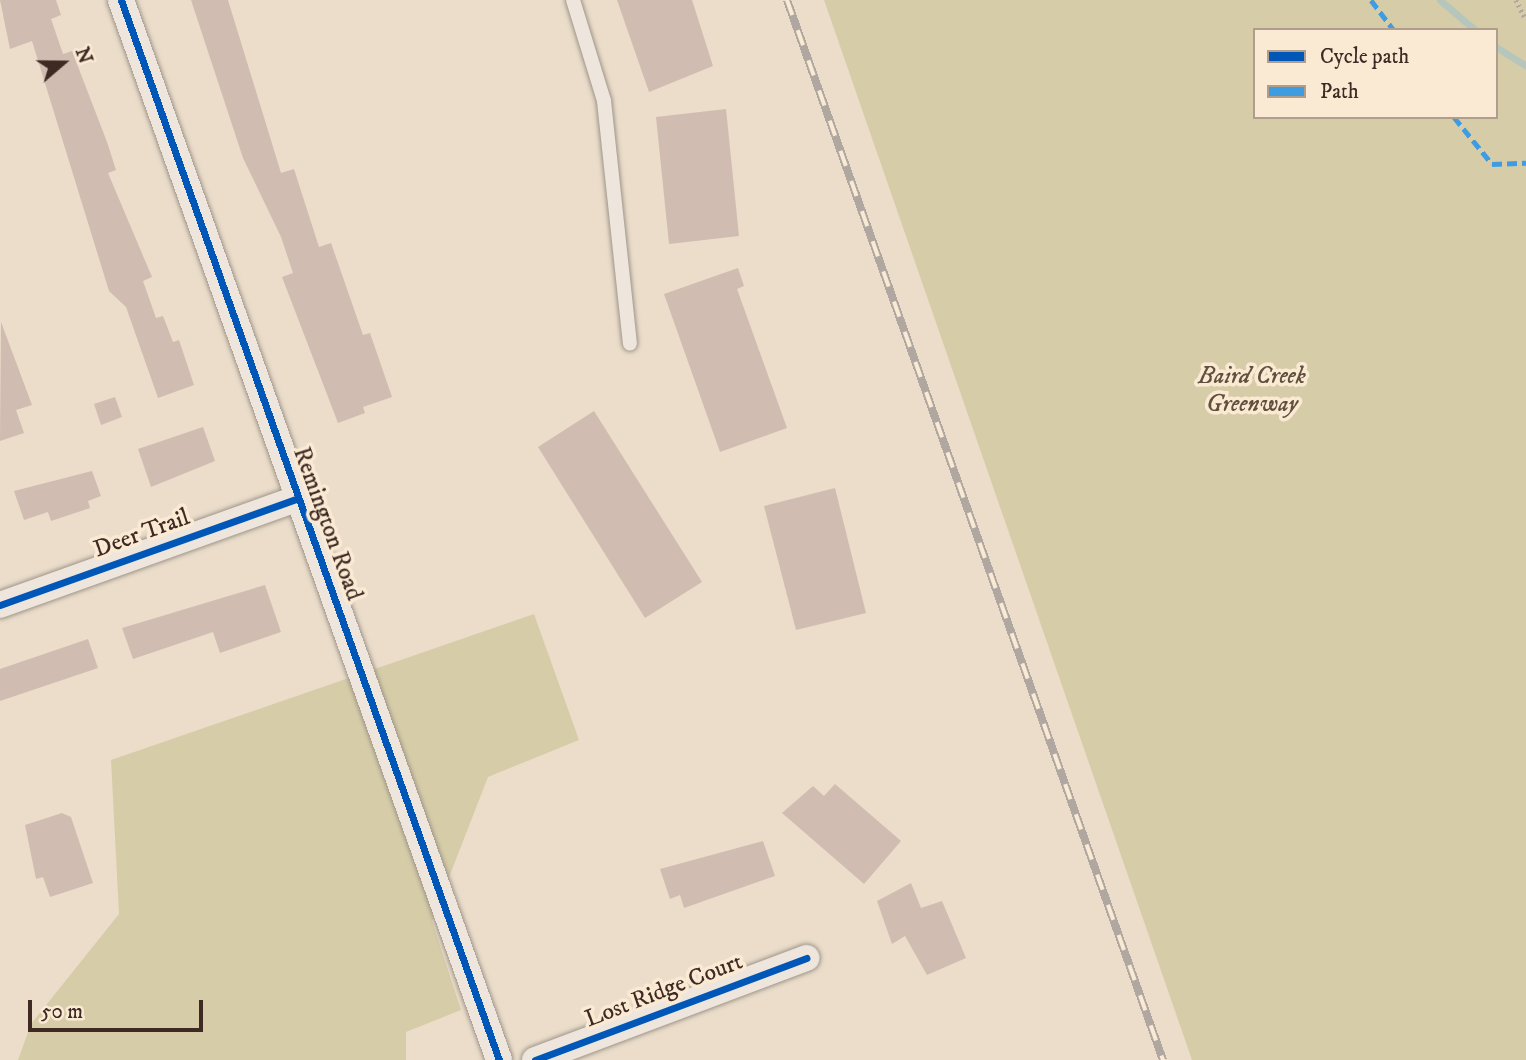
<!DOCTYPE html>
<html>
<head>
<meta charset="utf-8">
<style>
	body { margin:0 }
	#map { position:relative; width:1526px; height:1060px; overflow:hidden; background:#ebddca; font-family:"IM FELL DW Pica",serif }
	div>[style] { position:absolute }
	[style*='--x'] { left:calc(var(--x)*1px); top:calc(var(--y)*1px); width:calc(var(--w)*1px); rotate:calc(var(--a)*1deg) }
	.green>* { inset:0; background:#d6cda8 }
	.stream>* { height:7px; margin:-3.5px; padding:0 3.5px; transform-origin:3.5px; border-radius:3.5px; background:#b6c6bc }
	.building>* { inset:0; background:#d1bcb1 }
	.path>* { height:4.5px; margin-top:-2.25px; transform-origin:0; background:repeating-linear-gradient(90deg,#afa7a0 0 2px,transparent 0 5.5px) }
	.roads { filter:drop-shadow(0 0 2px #9f958a) drop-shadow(0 0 2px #9f958a) }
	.lane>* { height:14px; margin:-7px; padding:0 7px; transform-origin:7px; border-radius:7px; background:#eee6dd }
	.street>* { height:26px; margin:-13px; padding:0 13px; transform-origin:13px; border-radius:13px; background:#eee6dd }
	.rail>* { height:8px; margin-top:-4px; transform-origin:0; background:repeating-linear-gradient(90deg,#faead4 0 16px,#afa7a0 0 32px); box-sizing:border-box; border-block:2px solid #afa7a0 }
	.quiet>* { height:5px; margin-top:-2.5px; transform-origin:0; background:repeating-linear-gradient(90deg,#3f9ce0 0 10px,transparent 0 15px) }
	.cycleway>* { height:7px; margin:-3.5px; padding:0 3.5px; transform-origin:3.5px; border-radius:3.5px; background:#0057b8 }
	span { translate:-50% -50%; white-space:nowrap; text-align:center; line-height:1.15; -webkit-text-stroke:7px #faead4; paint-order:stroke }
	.park-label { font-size:24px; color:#60503d; font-style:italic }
	.street-label { font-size:24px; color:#3e2a23 }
	.legend { position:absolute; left:1253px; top:28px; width:245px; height:91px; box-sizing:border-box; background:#faead4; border:2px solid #af9d8d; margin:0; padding:9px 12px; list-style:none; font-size:21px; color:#3e2a23 }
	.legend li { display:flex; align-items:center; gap:14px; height:35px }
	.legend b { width:35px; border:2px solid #af9d8d }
	.north { position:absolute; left:28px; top:28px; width:70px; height:70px; -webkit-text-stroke:5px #faead4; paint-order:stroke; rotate:70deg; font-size:19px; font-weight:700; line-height:28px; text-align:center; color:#3e2a23 }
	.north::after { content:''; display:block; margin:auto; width:24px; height:32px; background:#3e2a23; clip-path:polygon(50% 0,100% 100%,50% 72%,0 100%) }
	.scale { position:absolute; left:28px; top:1000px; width:175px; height:32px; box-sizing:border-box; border:4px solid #3e2a23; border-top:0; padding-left:9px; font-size:21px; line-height:24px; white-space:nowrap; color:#3e2a23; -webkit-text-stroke:5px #faead4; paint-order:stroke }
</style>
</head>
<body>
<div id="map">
	<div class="green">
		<i style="clip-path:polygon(evenodd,824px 0,1526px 0,1526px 1060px,1192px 1060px,824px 0,1255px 30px,1496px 30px,1496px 117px,1255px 117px,1255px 30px)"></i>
		<i style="clip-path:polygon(534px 614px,579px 740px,488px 777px,432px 921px,461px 1010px,406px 1032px,406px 1060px,18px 1060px,31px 1024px,119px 914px,111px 760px)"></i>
	</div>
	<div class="stream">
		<i style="--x:1440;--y:0;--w:46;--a:40.6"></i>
		<i style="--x:1496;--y:47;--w:36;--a:32"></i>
	</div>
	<div class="building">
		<i style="clip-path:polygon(0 0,56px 0,61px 15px,51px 19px,63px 54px,72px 51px,107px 142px,116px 170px,108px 173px,152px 277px,143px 281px,156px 318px,163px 316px,173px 342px,179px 340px,194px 385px,158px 398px,126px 307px,109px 291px,32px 41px,10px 49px)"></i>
		<i style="clip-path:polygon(191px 0,228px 0,281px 173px,294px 169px,319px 247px,331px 243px,363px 335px,370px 333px,392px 397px,363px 407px,365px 413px,338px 423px,282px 277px,293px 273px,281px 237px,243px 158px)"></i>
		<i style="clip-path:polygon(617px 0,692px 0,713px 66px,649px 92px)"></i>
		<i style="clip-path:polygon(726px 109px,739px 236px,669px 244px,656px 117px)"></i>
		<i style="clip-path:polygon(738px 268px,744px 286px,737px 289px,787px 428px,720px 452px,664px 294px)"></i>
		<i style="clip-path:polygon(1px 322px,32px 405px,16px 410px,24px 433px,0 441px)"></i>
		<i style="clip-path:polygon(115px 397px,122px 417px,101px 425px,94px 404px)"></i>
		<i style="clip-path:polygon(594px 411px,702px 582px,645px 618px,538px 447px)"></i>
		<i style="clip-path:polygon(203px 427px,215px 461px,151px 487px,138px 449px)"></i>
		<i style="clip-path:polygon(92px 471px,101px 496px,88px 501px,90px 508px,51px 521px,48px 512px,24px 520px,14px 491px)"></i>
		<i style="clip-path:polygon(835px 488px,866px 613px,796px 630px,764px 506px)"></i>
		<i style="clip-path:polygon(265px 585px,281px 632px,220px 653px,213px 632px,133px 659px,122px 628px)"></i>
		<i style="clip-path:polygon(88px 639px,98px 668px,0 701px,0 669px)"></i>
		<i style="clip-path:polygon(835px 784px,901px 841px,864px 884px,782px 813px,813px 786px,824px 796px)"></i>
		<i style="clip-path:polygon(62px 813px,71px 817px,93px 883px,50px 897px,43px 877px,36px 879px,25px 825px)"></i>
		<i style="clip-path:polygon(763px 841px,775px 876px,684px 908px,680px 895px,670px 899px,660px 869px)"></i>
		<i style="clip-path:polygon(911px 883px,921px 908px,942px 901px,966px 958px,927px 975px,905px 936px,892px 944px,877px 901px)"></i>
	</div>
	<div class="path">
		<i style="--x:1516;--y:0;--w:22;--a:63"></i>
	</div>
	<div class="roads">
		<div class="lane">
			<i style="--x:573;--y:0;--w:106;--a:72.9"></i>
			<i style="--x:604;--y:101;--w:244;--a:83.9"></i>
		</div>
		<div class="street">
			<i style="--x:121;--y:0;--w:1125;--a:70.37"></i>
			<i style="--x:0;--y:605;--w:314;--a:-19.7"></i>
			<i style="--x:535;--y:1060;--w:290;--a:-20.6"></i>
		</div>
	</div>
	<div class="rail">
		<i style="--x:787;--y:0;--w:1125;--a:70.47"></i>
	</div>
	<div class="quiet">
		<i style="--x:1371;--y:0;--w:38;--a:53"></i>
		<i style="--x:1454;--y:117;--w:60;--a:51"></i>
		<i style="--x:1492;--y:164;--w:34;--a:-2"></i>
	</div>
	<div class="cycleway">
		<i style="--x:121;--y:0;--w:1125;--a:70.37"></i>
		<i style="--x:0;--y:605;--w:314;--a:-19.7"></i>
		<i style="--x:535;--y:1060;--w:290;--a:-20.6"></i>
	</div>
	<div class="park-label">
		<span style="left:1252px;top:391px">Baird Creek<br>Greenway</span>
	</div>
	<div class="street-label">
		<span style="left:327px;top:524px;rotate:70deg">Remington Road</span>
		<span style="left:142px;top:534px;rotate:-20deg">Deer Trail</span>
		<span style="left:664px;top:991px;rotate:-21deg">Lost Ridge Court</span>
	</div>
	<ul class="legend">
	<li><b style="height:9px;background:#0057b8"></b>Cycle path</li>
	<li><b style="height:9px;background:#3f9ce0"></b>Path</li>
	</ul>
	<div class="north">N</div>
	<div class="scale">50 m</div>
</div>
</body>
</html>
